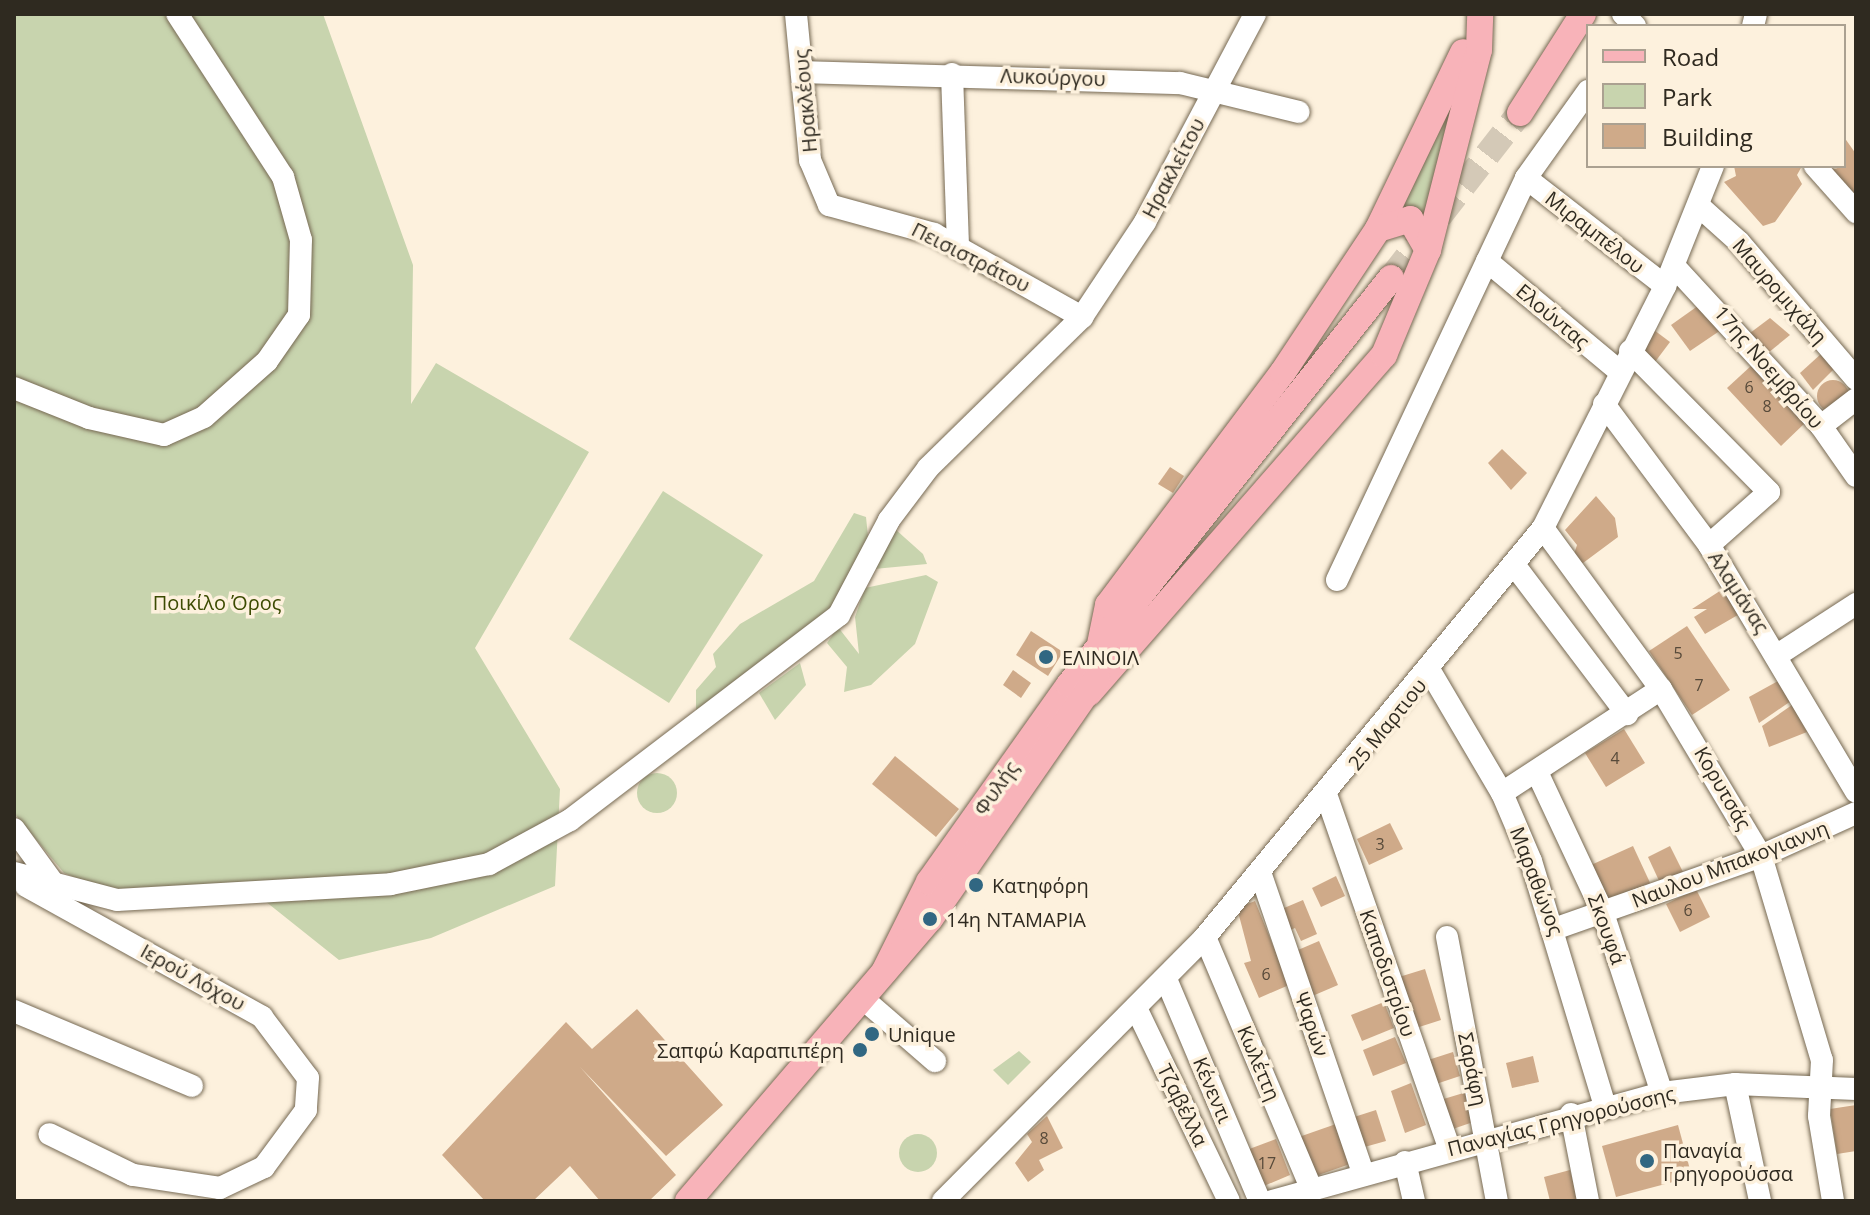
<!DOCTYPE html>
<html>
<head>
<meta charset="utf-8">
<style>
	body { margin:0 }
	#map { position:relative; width:1870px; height:1215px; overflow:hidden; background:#fdf1dd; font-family:"Open Sans",sans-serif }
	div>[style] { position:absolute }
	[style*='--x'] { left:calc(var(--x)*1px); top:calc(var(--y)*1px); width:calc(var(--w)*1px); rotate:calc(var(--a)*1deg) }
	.green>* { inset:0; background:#c8d4ae }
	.round { border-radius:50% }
	.building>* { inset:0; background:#cfaa89 }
	.major-tunnel>* { height:26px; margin-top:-13px; transform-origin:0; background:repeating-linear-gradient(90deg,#d4c9b7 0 26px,transparent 0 39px) }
	.roads { filter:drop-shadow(0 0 2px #766953) drop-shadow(0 0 2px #766953) }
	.minor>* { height:22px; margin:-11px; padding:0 11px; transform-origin:11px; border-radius:11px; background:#fff }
	.major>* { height:26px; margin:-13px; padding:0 13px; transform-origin:13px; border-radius:13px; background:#f8b3b9 }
	.dots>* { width:22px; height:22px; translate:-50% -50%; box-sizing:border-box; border:4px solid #fdf1dd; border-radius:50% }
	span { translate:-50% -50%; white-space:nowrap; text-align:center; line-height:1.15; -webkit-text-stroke:7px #fdf1dd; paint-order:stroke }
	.number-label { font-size:16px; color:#574a3a }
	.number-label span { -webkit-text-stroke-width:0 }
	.street-label { font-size:20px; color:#2f2a20 }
	.park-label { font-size:20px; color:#3c4b02 }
	.poi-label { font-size:20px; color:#2f2a20 }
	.left { translate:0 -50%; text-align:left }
	.right { translate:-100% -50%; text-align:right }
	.frame { position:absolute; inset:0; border:16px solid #2f2a20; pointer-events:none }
	.legend { position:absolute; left:1586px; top:24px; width:260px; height:144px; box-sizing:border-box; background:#fdf1dd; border:2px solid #aba191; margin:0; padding:10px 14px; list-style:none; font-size:24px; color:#2f2a20 }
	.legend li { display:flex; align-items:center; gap:16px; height:40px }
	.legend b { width:40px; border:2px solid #aba191 }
</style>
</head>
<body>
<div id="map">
	<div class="green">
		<i style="clip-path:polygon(14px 14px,323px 14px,413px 265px,411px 404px,436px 363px,589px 452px,475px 648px,560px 789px,555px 886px,431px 938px,339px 960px,241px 882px,108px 891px,64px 873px,14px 813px)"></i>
		<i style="clip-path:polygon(1458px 81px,1423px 221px,1395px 209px)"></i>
		<i style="clip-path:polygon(663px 491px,763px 555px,669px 703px,569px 639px)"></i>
		<i style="clip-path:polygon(854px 513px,866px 517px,869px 546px,829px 617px,696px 718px,696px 690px,716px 667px,713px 654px,740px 624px,814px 581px)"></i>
		<i style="clip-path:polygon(895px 529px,923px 554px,927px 564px,874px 569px)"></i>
		<i style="clip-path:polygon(926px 575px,938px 582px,915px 644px,871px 685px,844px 692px,847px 667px,827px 643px,838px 627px,859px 654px,855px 617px,865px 588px)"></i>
		<i style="clip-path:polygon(800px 663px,806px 685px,775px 720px,759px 693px)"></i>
		<i class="round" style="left:637px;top:773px;width:40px;height:40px"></i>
		<i style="clip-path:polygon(1019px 1051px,1031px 1062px,1008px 1085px,993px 1070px)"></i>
		<i class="round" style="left:899px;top:1134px;width:38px;height:38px"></i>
	</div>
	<div class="building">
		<i style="clip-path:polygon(1844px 137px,1856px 154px,1856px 197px,1825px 172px,1844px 166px)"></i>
		<i style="clip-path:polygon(1734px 166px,1802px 166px,1797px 175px,1802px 184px,1775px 222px,1763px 226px,1724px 182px,1736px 176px)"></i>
		<i style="clip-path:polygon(1702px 303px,1721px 330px,1690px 351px,1671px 325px)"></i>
		<i style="clip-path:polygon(1770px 318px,1790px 335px,1768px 353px,1746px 336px)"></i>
		<i style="clip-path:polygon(1650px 327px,1670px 342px,1655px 362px,1635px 347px)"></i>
		<i style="clip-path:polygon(1822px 353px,1836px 367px,1813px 390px,1800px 373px)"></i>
		<i style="clip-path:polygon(1752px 365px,1806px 422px,1781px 446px,1727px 388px)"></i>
		<i class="round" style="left:1817px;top:380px;width:32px;height:32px"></i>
		<i style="clip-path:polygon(1502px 449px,1527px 473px,1511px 490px,1488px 463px)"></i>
		<i style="clip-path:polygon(1170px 467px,1184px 476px,1173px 493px,1158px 484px)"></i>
		<i style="clip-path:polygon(1596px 496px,1615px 518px,1618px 537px,1583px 563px,1572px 560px,1577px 545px,1565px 530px)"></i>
		<i style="clip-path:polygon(1726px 587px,1743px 612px,1705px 634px,1694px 617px,1707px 609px,1692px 609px)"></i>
		<i style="clip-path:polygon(1687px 626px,1730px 690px,1692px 715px,1649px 651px)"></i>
		<i style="clip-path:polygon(1031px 631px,1063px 652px,1048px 676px,1016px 655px)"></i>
		<i style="clip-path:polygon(1013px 670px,1031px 683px,1021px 698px,1003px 685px)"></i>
		<i style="clip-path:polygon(1778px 681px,1791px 701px,1759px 723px,1749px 697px)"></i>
		<i style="clip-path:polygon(1792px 705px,1807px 732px,1769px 747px,1762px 726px)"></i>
		<i style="clip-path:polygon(1624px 729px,1645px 763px,1606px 787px,1585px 753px)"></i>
		<i style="clip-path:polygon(895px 756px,959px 809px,936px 837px,872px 784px)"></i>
		<i style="clip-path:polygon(1390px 823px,1403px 849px,1369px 865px,1357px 839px)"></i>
		<i style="clip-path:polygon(1633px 846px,1652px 887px,1611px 906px,1591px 865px)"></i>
		<i style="clip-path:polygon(1670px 846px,1684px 874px,1661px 885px,1648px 857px)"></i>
		<i style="clip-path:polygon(1336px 876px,1345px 896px,1321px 907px,1312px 888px)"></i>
		<i style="clip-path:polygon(1696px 889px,1710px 917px,1680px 932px,1666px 904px)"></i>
		<i style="clip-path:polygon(1303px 900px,1317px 934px,1301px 941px,1295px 928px,1286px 932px,1277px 911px)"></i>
		<i style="clip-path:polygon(1255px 901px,1289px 985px,1259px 998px,1244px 963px,1251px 961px,1237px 908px)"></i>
		<i style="clip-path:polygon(1319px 941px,1338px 985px,1310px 997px,1291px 953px)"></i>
		<i style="clip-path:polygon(1425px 969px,1441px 1020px,1416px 1028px,1399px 977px)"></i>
		<i style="clip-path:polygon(1384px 1002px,1394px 1028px,1362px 1041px,1351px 1015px)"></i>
		<i style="clip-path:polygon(637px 1009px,723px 1105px,666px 1156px,580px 1067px,676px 1175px,649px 1201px,600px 1201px,570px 1166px,533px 1201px,485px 1201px,442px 1155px,566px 1022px,592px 1049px)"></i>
		<i style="clip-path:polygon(1395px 1037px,1406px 1063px,1373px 1076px,1363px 1050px)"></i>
		<i style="clip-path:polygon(1453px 1052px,1460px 1076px,1433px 1085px,1425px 1061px)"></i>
		<i style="clip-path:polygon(1533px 1056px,1539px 1082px,1512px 1088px,1506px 1063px)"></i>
		<i style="clip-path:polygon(1411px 1083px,1426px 1125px,1405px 1133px,1391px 1091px)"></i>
		<i style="clip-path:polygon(1470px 1091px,1479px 1120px,1447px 1131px,1437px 1101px)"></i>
		<i style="clip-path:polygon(1856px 1105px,1856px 1151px,1837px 1154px,1830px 1109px)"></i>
		<i style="clip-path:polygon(1376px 1110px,1386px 1141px,1361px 1148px,1351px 1118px)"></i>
		<i style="clip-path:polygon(1047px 1116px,1063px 1148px,1039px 1160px,1044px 1170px,1028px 1182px,1015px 1163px,1032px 1142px,1027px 1134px)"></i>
		<i style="clip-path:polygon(1336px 1124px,1350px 1164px,1310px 1178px,1296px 1138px)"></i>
		<i style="clip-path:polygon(1678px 1125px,1692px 1177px,1616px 1197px,1602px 1146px)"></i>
		<i style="clip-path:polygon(1276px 1139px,1290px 1175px,1259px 1188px,1244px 1151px)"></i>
		<i style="clip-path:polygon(1570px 1170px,1578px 1201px,1550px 1201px,1544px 1177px)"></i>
	</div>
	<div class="major-tunnel">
		<i style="--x:1391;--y:278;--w:209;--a:-52"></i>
	</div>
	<div class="roads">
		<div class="minor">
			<i style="--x:796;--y:14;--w:147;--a:84.5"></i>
			<i style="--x:810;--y:160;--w:49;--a:67.1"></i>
			<i style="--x:829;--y:205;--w:109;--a:15.4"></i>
			<i style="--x:934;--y:234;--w:170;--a:29.3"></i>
			<i style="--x:1623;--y:14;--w:17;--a:45"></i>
			<i style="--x:1753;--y:26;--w:12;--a:-76"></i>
			<i style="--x:802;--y:72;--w:378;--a:1.7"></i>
			<i style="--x:1180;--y:83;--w:122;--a:13.7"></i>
			<i style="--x:952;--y:74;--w:172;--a:88"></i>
			<i style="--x:1815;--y:166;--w:62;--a:48.3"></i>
			<i style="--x:1526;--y:178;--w:176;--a:37.8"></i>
			<i style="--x:1700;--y:207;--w:52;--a:41.9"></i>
			<i style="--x:1739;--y:242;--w:180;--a:49.5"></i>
			<i style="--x:1487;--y:261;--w:173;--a:39.8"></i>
			<i style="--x:1674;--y:266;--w:217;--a:47.4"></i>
			<i style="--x:1821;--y:426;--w:61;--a:55"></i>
			<i style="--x:1630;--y:351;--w:198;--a:45.4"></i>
			<i style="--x:1769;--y:492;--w:80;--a:138.5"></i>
			<i style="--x:14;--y:388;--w:81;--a:21.8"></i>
			<i style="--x:89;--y:418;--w:77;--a:12.8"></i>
			<i style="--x:164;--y:435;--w:44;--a:-24.2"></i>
			<i style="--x:204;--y:417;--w:84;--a:-41.6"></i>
			<i style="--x:267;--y:361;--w:56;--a:-55.2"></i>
			<i style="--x:299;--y:315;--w:75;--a:-88.5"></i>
			<i style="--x:301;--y:240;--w:66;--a:-105.9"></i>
			<i style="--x:283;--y:177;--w:194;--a:-123"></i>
			<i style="--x:1604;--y:404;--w:176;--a:53.3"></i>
			<i style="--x:1709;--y:545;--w:287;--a:59.2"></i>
			<i style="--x:1821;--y:426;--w:44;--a:-37.6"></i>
			<i style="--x:1543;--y:528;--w:200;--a:53.8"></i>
			<i style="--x:1661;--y:689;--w:195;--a:59.1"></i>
			<i style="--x:1761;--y:856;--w:213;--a:73.4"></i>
			<i style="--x:1822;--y:1060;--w:56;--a:93.1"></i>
			<i style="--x:1819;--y:1116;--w:86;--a:80.6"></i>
			<i style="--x:1515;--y:566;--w:186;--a:52.9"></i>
			<i style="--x:1337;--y:580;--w:444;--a:-64.8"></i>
			<i style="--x:1526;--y:178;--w:107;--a:-54.5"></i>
			<i style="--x:1779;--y:654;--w:92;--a:-33"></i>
			<i style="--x:1430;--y:671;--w:142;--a:59.5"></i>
			<i style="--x:1502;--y:793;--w:74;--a:66.9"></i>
			<i style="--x:1531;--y:861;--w:256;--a:73.2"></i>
			<i style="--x:1537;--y:772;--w:156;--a:64.9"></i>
			<i style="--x:1603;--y:913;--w:189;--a:71.9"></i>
			<i style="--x:1502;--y:793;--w:190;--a:-33.2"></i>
			<i style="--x:1327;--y:797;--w:374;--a:70.8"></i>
			<i style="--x:14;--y:829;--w:68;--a:54"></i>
			<i style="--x:1260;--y:872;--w:320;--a:71.1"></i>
			<i style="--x:14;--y:873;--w:106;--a:14.7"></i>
			<i style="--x:117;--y:900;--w:274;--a:-3.3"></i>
			<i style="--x:391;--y:884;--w:100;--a:-11.5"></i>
			<i style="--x:489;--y:864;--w:92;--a:-28.5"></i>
			<i style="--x:570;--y:820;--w:338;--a:-37.3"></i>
			<i style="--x:839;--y:615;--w:107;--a:-62.2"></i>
			<i style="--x:889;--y:520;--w:65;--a:-53.1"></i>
			<i style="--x:928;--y:468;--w:216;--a:-44.4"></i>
			<i style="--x:1082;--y:317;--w:114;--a:-56.4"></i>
			<i style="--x:1145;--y:222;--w:235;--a:-62.1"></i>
			<i style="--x:26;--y:886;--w:270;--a:29"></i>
			<i style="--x:262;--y:1017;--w:76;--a:53"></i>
			<i style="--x:308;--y:1078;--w:32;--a:94"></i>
			<i style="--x:306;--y:1110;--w:71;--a:126.4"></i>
			<i style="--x:264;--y:1167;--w:49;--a:154.5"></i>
			<i style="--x:220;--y:1188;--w:88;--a:-171.5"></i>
			<i style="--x:133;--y:1175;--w:93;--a:-154"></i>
			<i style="--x:1557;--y:928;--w:216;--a:-19.4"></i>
			<i style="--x:1761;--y:856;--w:104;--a:-24.4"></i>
			<i style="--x:1205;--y:937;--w:275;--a:67.1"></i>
			<i style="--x:1447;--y:937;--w:269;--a:79.3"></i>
			<i style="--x:1166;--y:979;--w:241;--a:67.1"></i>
			<i style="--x:861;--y:997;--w:98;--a:40.9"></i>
			<i style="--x:1137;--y:1010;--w:212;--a:64.3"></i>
			<i style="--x:14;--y:1011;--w:193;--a:22.8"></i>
			<i style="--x:1735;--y:1084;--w:120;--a:77.9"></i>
			<i style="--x:1571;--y:1114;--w:89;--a:78.9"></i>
			<i style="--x:1405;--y:1162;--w:40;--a:77"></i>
			<i style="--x:943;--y:1201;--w:372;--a:-45.2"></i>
			<i style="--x:1205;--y:937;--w:531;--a:-50.43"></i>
			<i style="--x:1543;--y:528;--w:271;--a:-63.2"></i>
			<i style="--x:1665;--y:286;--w:129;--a:-68.2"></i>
			<i style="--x:1272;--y:1201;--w:405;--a:-15.5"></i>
			<i style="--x:1662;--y:1093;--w:74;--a:-7"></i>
			<i style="--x:1735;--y:1084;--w:121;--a:2.4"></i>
		</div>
		<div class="major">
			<i style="--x:1520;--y:113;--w:117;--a:-57.5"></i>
			<i style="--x:1378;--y:229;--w:196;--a:-64.3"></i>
			<i style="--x:1099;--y:649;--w:45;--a:-78.4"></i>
			<i style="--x:1108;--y:605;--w:291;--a:-53.1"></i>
			<i style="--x:1283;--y:372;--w:172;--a:-56.4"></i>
			<i style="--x:1378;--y:229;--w:34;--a:-17"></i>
			<i style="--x:1410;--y:219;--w:36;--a:60"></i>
			<i style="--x:1089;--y:693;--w:449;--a:-48.9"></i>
			<i style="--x:1384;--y:355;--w:114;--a:-67.3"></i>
			<i style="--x:1428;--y:250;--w:206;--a:-75.7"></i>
			<i style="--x:1479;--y:50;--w:36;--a:-88"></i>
			<i style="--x:884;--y:972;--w:101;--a:-63.4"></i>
			<i style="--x:929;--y:882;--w:242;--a:-54.6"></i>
			<i style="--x:1069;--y:685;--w:519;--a:-51.65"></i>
			<i style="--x:688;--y:1201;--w:372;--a:-49.4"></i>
			<i style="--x:930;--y:919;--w:293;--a:-55.3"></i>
		</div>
	</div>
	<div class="dots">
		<i style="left:1046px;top:657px;background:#316782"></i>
		<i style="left:976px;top:885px;background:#316782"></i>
		<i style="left:930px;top:919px;background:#316782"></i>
		<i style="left:872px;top:1034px;background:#316782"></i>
		<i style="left:860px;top:1050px;background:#316782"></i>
		<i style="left:1647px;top:1161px;background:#316782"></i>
	</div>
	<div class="number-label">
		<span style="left:1749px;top:387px">6</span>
		<span style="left:1767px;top:406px">8</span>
		<span style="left:1678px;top:653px">5</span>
		<span style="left:1699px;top:685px">7</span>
		<span style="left:1615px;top:758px">4</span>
		<span style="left:1380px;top:844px">3</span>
		<span style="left:1688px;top:910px">6</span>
		<span style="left:1266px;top:974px">6</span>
		<span style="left:1044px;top:1138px">8</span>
		<span style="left:1267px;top:1163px">17</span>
	</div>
	<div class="street-label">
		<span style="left:1053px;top:77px;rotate:2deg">Λυκούργου</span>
		<span style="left:805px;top:101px;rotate:-95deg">Ηρακλέους</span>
		<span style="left:1173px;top:168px;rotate:-62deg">Ηρακλείτου</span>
		<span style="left:1595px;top:232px;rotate:38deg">Μιραμπέλου</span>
		<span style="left:971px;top:257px;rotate:27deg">Πεισιστράτου</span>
		<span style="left:1780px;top:291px;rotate:49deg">Μαυρομιχάλη</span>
		<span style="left:1553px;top:316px;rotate:40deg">Ελούντας</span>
		<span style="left:1769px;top:367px;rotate:49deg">17ης Νοεμβρίου</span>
		<span style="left:1739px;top:592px;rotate:57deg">Αλαμάνας</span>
		<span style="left:1387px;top:724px;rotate:-51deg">25 Μαρτιου</span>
		<span style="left:996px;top:788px;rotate:-55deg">Φυλής</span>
		<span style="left:1723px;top:788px;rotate:60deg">Κορυτσάς</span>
		<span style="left:1730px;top:864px;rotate:-21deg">Ναυλου Μπακογιαννη</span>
		<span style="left:1537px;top:881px;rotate:69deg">Μαραθώνος</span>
		<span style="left:1607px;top:929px;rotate:70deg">Σκουφά</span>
		<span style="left:1388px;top:973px;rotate:71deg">Καποδιστρίου</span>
		<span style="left:193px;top:977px;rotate:29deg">Ιερού Λόχου</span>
		<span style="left:1312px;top:1024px;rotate:71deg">Ψαρών</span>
		<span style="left:1259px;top:1063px;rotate:67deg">Κωλέττη</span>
		<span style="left:1473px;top:1069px;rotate:78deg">Σαράφη</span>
		<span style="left:1213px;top:1090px;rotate:67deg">Κένεντι</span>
		<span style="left:1183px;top:1105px;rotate:64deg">Τζαβέλλα</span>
		<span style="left:1561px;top:1121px;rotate:-14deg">Παναγίας Γρηγορούσσης</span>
	</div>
	<div class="park-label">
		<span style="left:217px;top:602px">Ποικίλο Όρος</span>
	</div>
	<div class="poi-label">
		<span class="left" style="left:1062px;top:657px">ΕΛΙΝΟΙΛ</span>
		<span class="left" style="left:992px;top:885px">Κατηφόρη</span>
		<span class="left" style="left:946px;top:919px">14η ΝΤΑΜΑΡΙΑ</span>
		<span class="left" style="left:888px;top:1034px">Unique</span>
		<span class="right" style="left:844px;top:1050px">Σαπφώ Καραπιπέρη</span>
		<span class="left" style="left:1663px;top:1162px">Παναγία<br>Γρηγορούσσα</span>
	</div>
	<div class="frame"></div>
	<ul class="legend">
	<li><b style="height:10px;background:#f8b3b9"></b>Road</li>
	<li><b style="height:22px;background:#c8d4ae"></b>Park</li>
	<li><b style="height:22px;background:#cfaa89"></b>Building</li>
	</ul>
</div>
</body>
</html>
